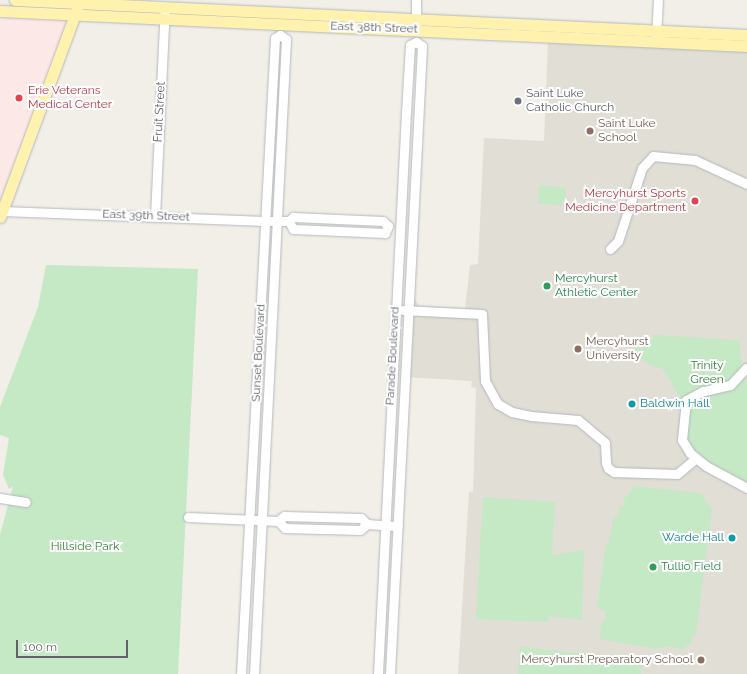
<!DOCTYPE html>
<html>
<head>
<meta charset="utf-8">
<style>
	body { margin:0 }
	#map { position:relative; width:747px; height:674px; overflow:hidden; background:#f1efe8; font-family:Raleway,sans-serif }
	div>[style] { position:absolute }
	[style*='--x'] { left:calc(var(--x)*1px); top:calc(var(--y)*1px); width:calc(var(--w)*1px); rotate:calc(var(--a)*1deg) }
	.education>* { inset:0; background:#e1ded6 }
	.medical>* { inset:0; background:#fce8e6 }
	.green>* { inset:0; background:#c5e8c5 }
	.roads { filter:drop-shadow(0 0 1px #b5b8bc) drop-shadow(0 0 1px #b5b8bc) }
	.minor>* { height:9px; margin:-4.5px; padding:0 4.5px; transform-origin:4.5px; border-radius:4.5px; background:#fff }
	.major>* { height:11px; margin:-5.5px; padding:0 5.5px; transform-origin:5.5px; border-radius:5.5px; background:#fff2af }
	.dots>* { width:11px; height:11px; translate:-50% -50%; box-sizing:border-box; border:2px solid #fff; border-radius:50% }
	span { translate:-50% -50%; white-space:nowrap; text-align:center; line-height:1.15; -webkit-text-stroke:4px #fff; paint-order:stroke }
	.street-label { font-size:12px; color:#5f6368 }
	.health-label { font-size:12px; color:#be3a42 }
	.left { translate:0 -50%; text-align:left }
	.right { translate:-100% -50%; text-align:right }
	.worship-label { font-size:12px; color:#5b616d }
	.education-label { font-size:12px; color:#785e54 }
	.leisure-label { font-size:12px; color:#27864d }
	.park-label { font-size:12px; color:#348238 }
	.culture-label { font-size:12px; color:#0d838f }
	.scale { position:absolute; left:16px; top:640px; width:112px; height:18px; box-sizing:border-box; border:2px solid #5f6368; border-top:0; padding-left:5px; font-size:12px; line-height:14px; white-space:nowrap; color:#5f6368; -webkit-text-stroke:3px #fff; paint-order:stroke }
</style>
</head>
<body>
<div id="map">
	<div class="education">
		<i style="clip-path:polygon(548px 41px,747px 50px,747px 674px,458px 674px,469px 492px,473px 492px,476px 388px,471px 387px,472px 381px,407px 377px,412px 295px,419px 306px,465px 308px,470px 265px,478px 264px,484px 138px,544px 141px)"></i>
	</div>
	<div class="medical">
		<i style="clip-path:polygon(0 16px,65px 20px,66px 24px,0 199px)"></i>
	</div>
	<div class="green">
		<i style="clip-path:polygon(539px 185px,566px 188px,566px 202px,562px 202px,562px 205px,538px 204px)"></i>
		<i style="clip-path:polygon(46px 265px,198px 269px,178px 674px,0 674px,0 535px,13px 486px,9px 489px,3px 475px,9px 438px,0 435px,0 407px,38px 307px)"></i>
		<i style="clip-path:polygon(653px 335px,739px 340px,743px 376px,747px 382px,747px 485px,703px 459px,690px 448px,687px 439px,689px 406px,680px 398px,663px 369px,653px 366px,631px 353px,632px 350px,653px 339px)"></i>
		<i style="clip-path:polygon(633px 486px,700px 493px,712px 509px,696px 633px,691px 638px,691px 644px,682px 649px,665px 646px,657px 649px,600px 639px,601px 624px,605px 619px,606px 612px,597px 608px,606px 544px,608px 545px,614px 516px,618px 516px,620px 505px,624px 506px,625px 495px,628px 496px)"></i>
		<i style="clip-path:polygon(483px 497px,555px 502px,552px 555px,584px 550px,582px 620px,549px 616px,548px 622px,476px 619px)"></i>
		<i style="clip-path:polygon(520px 647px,643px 660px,641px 674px,518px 674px)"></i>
	</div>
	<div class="roads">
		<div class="minor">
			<i style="--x:416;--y:0;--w:25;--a:90"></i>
			<i style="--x:656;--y:37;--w:37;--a:-87"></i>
			<i style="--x:2;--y:211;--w:257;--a:2.2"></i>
			<i style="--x:259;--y:221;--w:30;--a:0"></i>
			<i style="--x:289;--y:221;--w:6;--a:-45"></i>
			<i style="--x:293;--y:217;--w:90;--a:2.5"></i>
			<i style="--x:383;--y:221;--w:7;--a:45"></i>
			<i style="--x:388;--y:226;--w:8;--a:113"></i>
			<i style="--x:385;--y:233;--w:92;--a:-177.5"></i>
			<i style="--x:293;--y:229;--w:9;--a:-117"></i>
			<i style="--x:155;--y:216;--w:209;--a:-87.3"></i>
			<i style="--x:610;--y:249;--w:11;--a:-45"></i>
			<i style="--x:618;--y:241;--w:77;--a:-71.8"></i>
			<i style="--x:642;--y:168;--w:16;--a:-47"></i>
			<i style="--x:653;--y:156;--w:42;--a:5.4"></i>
			<i style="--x:695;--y:160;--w:57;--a:24.8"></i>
			<i style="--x:403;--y:310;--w:79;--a:2.9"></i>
			<i style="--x:482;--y:314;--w:67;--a:87.4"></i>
			<i style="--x:485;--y:381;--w:26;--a:61"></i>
			<i style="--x:498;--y:404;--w:16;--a:30"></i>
			<i style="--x:512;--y:412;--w:19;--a:12"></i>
			<i style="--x:531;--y:416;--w:47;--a:4.9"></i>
			<i style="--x:578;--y:420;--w:35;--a:40"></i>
			<i style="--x:605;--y:443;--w:20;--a:87"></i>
			<i style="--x:606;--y:463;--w:5;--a:68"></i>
			<i style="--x:608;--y:468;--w:7;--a:34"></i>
			<i style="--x:614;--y:472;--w:63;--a:1.8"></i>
			<i style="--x:677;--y:474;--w:25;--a:-40"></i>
			<i style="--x:746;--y:368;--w:23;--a:133"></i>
			<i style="--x:730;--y:385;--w:28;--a:167"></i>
			<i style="--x:703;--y:391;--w:19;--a:152"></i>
			<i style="--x:686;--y:400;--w:40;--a:95.7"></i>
			<i style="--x:682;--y:440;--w:15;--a:58"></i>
			<i style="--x:690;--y:453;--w:21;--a:39"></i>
			<i style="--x:706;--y:466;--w:47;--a:28.2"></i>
			<i style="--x:0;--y:498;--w:26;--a:9"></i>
			<i style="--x:284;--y:516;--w:77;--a:1.5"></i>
			<i style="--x:361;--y:518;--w:8;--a:45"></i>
			<i style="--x:367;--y:524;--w:9;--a:139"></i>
			<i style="--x:360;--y:530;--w:75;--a:-178.5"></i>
			<i style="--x:285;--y:528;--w:10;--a:-135"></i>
			<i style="--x:278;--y:521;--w:8;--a:-40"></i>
			<i style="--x:188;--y:517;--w:90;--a:2.5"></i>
			<i style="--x:367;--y:524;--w:31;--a:4"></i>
			<i style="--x:241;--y:674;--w:637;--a:-86.94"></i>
			<i style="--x:275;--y:38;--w:6;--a:-31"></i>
			<i style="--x:280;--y:35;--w:7;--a:34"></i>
			<i style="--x:286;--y:39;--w:636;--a:92.88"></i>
			<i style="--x:378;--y:674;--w:563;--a:-87.15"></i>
			<i style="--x:406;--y:112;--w:67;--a:-86.6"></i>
			<i style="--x:410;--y:45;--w:7;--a:-27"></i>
			<i style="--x:390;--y:674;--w:629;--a:-87.08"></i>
			<i style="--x:422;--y:46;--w:7;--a:-146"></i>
		</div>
		<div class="major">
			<i style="--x:15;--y:0;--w:733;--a:2.74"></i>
			<i style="--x:0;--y:11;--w:748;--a:2.68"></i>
			<i style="--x:0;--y:217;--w:222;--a:-69.7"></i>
		</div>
	</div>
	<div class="dots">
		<i style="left:19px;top:98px;background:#e0444e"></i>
		<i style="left:518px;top:101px;background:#6b7280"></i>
		<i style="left:590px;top:131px;background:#8d6e63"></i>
		<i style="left:695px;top:201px;background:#e0444e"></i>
		<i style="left:547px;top:286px;background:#2e9e5b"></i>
		<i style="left:578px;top:349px;background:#8d6e63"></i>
		<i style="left:632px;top:404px;background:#0f9aa8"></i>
		<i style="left:732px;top:538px;background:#0f9aa8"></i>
		<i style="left:653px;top:567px;background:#2e9e5b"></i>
		<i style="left:701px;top:660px;background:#8d6e63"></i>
	</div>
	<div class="street-label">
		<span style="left:374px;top:28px;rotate:2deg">East 38th Street</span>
		<span style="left:160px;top:112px;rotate:-87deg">Fruit Street</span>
		<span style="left:146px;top:216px;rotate:2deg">East 39th Street</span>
		<span style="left:259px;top:353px;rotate:-87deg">Sunset Boulevard</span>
		<span style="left:393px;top:356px;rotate:-87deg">Parade Boulevard</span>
	</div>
	<div class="health-label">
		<span class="left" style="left:28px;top:98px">Erie Veterans<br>Medical Center</span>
		<span class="right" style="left:686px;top:201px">Mercyhurst Sports<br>Medicine Department</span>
	</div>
	<div class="worship-label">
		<span class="left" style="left:526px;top:101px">Saint Luke<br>Catholic Church</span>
	</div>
	<div class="education-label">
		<span class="left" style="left:598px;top:131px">Saint Luke<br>School</span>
		<span class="left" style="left:586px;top:349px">Mercyhurst<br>University</span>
		<span class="right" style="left:693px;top:660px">Mercyhurst Preparatory School</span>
	</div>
	<div class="leisure-label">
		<span class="left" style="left:555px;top:286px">Mercyhurst<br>Athletic Center</span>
		<span class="left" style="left:661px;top:567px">Tullio Field</span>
	</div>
	<div class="park-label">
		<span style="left:707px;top:373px">Trinity<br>Green</span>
		<span style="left:85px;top:547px">Hillside Park</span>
	</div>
	<div class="culture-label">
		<span class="left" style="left:640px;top:404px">Baldwin Hall</span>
		<span class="right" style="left:724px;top:538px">Warde Hall</span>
	</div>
	<div class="scale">100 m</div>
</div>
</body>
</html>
